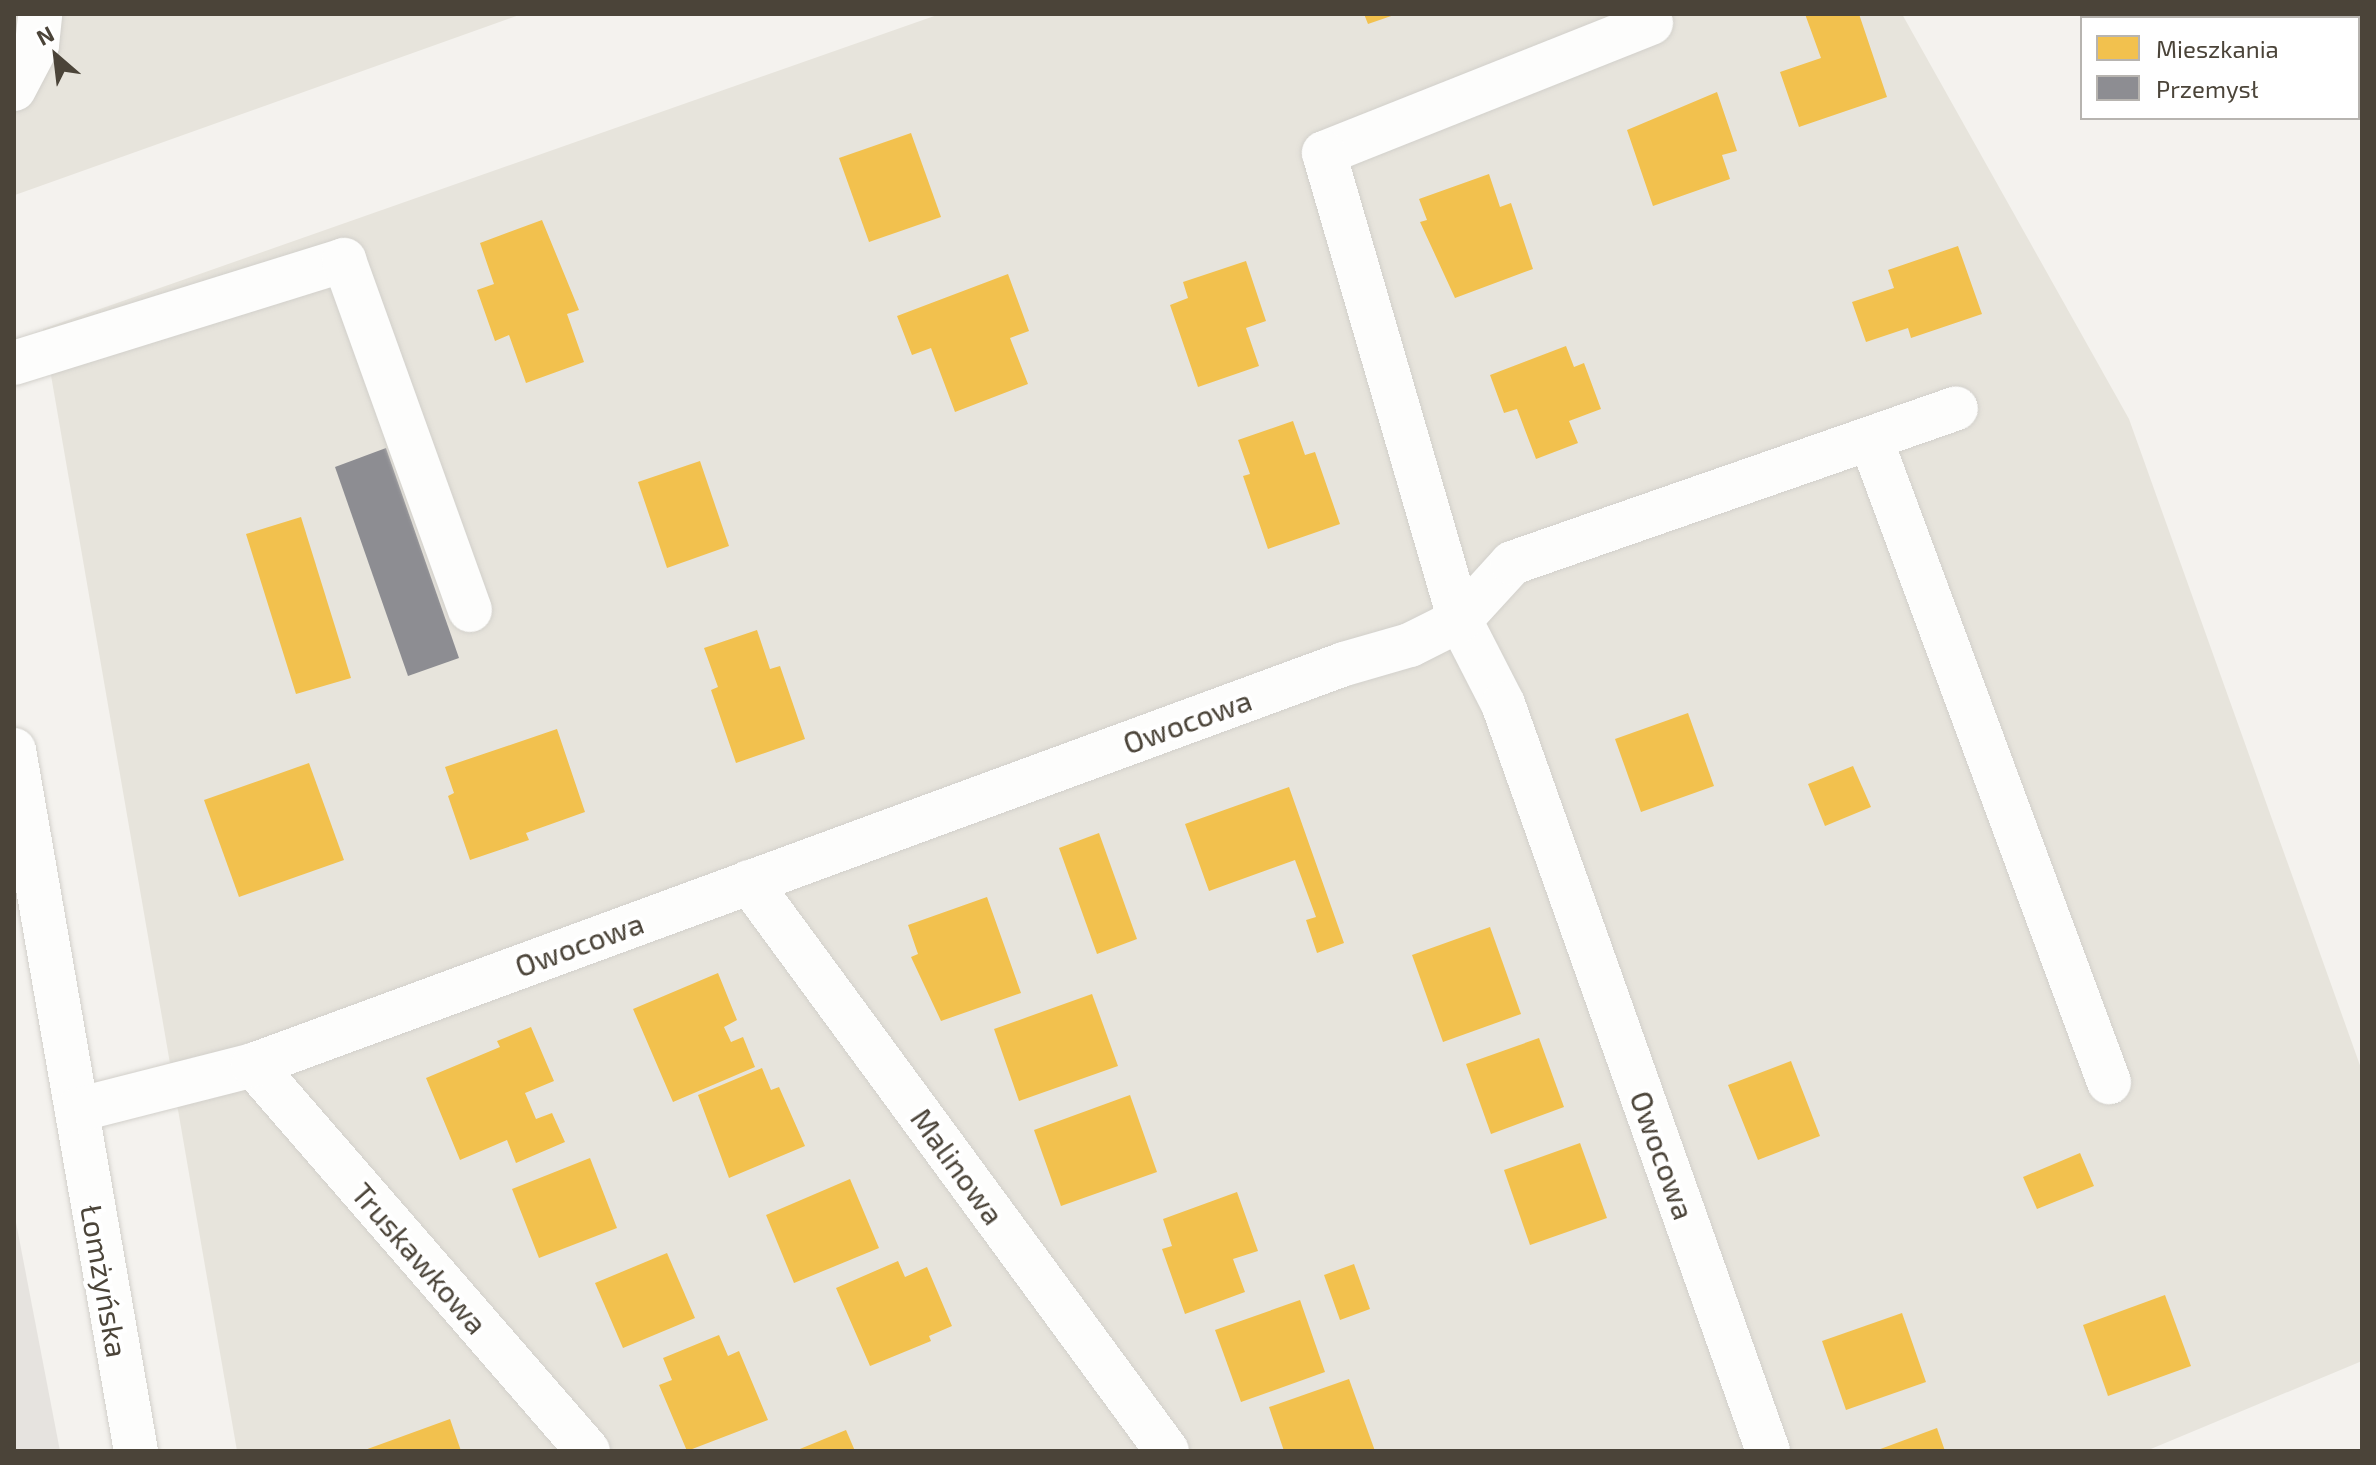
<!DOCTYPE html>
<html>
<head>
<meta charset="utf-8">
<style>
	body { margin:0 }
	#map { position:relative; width:2376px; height:1465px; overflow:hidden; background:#f4f2ee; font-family:"Exo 2",sans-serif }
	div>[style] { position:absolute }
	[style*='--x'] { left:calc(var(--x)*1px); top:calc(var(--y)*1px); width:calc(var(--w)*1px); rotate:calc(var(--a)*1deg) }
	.residential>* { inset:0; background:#e7e4dc }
	.parking>* { inset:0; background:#e6e3df }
	.homes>* { inset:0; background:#f2c14e }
	.industry>* { inset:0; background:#8d8d92 }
	.roads { filter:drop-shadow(0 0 2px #d2d0cb) drop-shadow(0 0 2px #d2d0cb) }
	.minor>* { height:44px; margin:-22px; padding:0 22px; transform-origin:22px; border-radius:22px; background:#fdfdfc }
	span { translate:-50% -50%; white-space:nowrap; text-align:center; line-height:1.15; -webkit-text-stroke:8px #fff; paint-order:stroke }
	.street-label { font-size:30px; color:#4b4439 }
	.frame { position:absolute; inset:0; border:16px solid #4b4439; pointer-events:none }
	.legend { position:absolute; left:2080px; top:16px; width:280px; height:104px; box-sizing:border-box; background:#fff; border:2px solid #b7b4b0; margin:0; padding:10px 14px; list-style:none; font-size:24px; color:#4b4439 }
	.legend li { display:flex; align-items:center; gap:16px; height:40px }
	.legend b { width:40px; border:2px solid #b7b4b0 }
	.north { position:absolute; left:16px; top:16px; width:80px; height:80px; -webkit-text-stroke:6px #fff; paint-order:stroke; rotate:332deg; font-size:22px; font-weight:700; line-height:32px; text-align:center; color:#4b4439 }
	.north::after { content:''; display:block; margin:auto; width:28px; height:36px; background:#4b4439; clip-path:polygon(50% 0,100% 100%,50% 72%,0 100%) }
</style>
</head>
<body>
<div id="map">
	<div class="residential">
		<i style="clip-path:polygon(14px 14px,522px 14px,15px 195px)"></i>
		<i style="clip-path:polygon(940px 14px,1902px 14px,2129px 419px,2362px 1071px,2362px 1361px,2146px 1451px,237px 1451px,43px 329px)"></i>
	</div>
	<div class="parking">
		<i style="clip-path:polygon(14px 1212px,60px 1451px,14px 1451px)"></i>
	</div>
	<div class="homes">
		<i style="clip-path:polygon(1364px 14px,1397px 14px,1368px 24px)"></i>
		<i style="clip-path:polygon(1805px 14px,1859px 14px,1887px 97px,1799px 127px,1780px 72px,1821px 58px)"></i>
		<i style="clip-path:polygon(1717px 92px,1737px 151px,1722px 155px,1730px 179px,1653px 206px,1627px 130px)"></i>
		<i style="clip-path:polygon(911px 133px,941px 217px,869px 242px,839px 158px)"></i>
		<i style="clip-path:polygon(1489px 174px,1500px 207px,1511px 203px,1533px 269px,1455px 298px,1420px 222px,1427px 220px,1419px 199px)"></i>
		<i style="clip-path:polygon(542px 220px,579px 310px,567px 314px,584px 362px,526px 383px,509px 335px,495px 341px,477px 290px,494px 284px,480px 243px)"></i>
		<i style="clip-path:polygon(1958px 246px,1982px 314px,1911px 338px,1908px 328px,1866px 342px,1852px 302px,1894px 288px,1888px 270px)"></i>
		<i style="clip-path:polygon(1246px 261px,1266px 321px,1246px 328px,1259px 366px,1198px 387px,1170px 305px,1188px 298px,1183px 282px)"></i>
		<i style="clip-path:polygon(1008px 274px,1029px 331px,1010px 338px,1028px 384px,955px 412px,931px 348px,912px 355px,897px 316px)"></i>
		<i style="clip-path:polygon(1566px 346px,1574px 367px,1584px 363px,1601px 409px,1569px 421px,1578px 443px,1536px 459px,1517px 409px,1504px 413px,1490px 375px)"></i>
		<i style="clip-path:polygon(1293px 421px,1305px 455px,1315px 452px,1340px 524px,1268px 549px,1243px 476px,1250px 474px,1238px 440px)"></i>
		<i style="clip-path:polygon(700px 461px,729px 546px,667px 568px,638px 482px)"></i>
		<i style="clip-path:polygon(301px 517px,351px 678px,296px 694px,246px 534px)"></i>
		<i style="clip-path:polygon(757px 630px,770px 669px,780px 666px,805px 739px,736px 763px,711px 690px,718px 687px,704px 648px)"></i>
		<i style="clip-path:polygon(1688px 713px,1714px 786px,1641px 812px,1615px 739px)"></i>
		<i style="clip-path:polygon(557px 729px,585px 812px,526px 833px,529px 840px,470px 860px,448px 796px,454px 793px,445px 767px)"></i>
		<i style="clip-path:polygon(309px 763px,344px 860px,239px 897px,204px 800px)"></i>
		<i style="clip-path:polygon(1853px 766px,1871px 807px,1825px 826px,1808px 784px)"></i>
		<i style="clip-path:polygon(1289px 787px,1344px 943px,1317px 953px,1306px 920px,1316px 917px,1295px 860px,1209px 891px,1185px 824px)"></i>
		<i style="clip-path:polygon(1099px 833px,1137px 939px,1097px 954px,1059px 848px)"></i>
		<i style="clip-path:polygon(987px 897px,1021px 993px,941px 1021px,911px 957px,918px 954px,908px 925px)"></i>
		<i style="clip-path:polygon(1490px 927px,1521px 1014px,1443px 1042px,1412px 955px)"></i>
		<i style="clip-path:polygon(718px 973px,737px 1020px,724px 1027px,731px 1042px,743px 1037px,755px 1067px,673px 1102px,633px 1009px)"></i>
		<i style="clip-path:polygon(1092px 994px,1118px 1066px,1019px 1101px,994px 1029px)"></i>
		<i style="clip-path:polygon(531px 1027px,554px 1081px,525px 1093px,536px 1119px,552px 1113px,565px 1142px,516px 1163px,507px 1140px,460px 1160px,426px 1078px,500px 1047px,497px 1041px)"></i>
		<i style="clip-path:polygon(1539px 1038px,1564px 1107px,1491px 1134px,1466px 1064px)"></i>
		<i style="clip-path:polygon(1791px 1061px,1820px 1136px,1758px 1160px,1728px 1085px)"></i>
		<i style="clip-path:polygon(762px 1068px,771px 1090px,779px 1087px,805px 1146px,729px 1178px,698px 1095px)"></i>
		<i style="clip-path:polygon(1130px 1095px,1157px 1172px,1061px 1206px,1034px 1130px)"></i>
		<i style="clip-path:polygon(1580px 1143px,1607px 1218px,1530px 1245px,1504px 1170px)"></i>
		<i style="clip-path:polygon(2080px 1153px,2094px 1186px,2037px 1209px,2023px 1177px)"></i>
		<i style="clip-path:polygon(590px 1158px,617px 1228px,539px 1258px,512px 1189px)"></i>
		<i style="clip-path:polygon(850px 1179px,879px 1248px,794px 1283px,766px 1215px)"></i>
		<i style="clip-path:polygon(1237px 1192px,1258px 1251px,1233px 1259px,1245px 1292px,1185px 1314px,1162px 1249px,1172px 1246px,1163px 1219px)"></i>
		<i style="clip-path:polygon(667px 1253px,695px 1318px,623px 1348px,595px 1283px)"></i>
		<i style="clip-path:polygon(898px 1261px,905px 1277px,927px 1267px,952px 1326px,929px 1336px,931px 1341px,870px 1366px,836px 1288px)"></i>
		<i style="clip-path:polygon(1354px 1264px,1370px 1309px,1340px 1320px,1324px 1275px)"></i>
		<i style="clip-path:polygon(2165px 1295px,2191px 1366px,2108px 1396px,2083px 1325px)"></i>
		<i style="clip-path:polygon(1300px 1300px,1325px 1372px,1241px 1402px,1215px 1330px)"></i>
		<i style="clip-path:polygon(1902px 1313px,1926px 1382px,1846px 1410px,1822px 1341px)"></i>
		<i style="clip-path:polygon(719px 1335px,728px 1356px,739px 1351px,768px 1420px,687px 1451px,659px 1385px,672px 1380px,663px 1358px)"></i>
		<i style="clip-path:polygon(1349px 1379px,1375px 1451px,1284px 1451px,1269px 1407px)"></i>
		<i style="clip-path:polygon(450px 1419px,461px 1451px,362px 1451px)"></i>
		<i style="clip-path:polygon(1937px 1428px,1945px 1451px,1875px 1451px)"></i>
		<i style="clip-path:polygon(846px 1430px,855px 1451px,795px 1451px)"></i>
	</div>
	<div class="industry">
		<i style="clip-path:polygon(386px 448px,459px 658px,408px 676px,335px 467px)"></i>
	</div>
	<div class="roads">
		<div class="minor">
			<i style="--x:1651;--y:23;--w:352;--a:158.3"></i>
			<i style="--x:1324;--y:153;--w:486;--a:73.8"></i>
			<i style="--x:1460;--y:620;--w:94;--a:62.9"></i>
			<i style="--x:1503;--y:704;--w:793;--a:70.47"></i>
			<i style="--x:14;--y:89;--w:50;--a:-62.4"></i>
			<i style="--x:37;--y:45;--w:31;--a:-84"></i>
			<i style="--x:14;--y:363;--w:346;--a:-17.3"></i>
			<i style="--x:344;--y:260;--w:372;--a:70.2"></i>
			<i style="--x:1871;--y:440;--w:685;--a:69.66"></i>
			<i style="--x:14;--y:750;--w:712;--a:80.13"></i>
			<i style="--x:749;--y:882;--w:706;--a:53.7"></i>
			<i style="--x:253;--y:1065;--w:511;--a:49.05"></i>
			<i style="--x:77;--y:1110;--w:182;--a:-14.3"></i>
			<i style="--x:253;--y:1065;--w:1162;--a:-20.18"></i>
			<i style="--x:1344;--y:664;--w:69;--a:-16.1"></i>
			<i style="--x:1410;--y:645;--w:56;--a:-26.6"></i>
			<i style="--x:1460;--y:620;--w:77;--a:-47.6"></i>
			<i style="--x:1512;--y:563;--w:470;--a:-19.2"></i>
		</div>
	</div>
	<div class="street-label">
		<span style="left:1187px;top:721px;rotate:-20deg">Owocowa</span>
		<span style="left:579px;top:944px;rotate:-20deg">Owocowa</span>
		<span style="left:1663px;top:1155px;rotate:70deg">Owocowa</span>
		<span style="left:958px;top:1166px;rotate:54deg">Malinowa</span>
		<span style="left:420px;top:1258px;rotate:49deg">Truskawkowa</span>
		<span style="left:105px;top:1281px;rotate:80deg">Łomżyńska</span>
	</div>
	<div class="frame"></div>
	<ul class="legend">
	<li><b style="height:22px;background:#f2c14e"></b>Mieszkania</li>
	<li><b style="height:22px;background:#8d8d92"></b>Przemysł</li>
	</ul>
	<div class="north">N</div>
</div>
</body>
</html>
